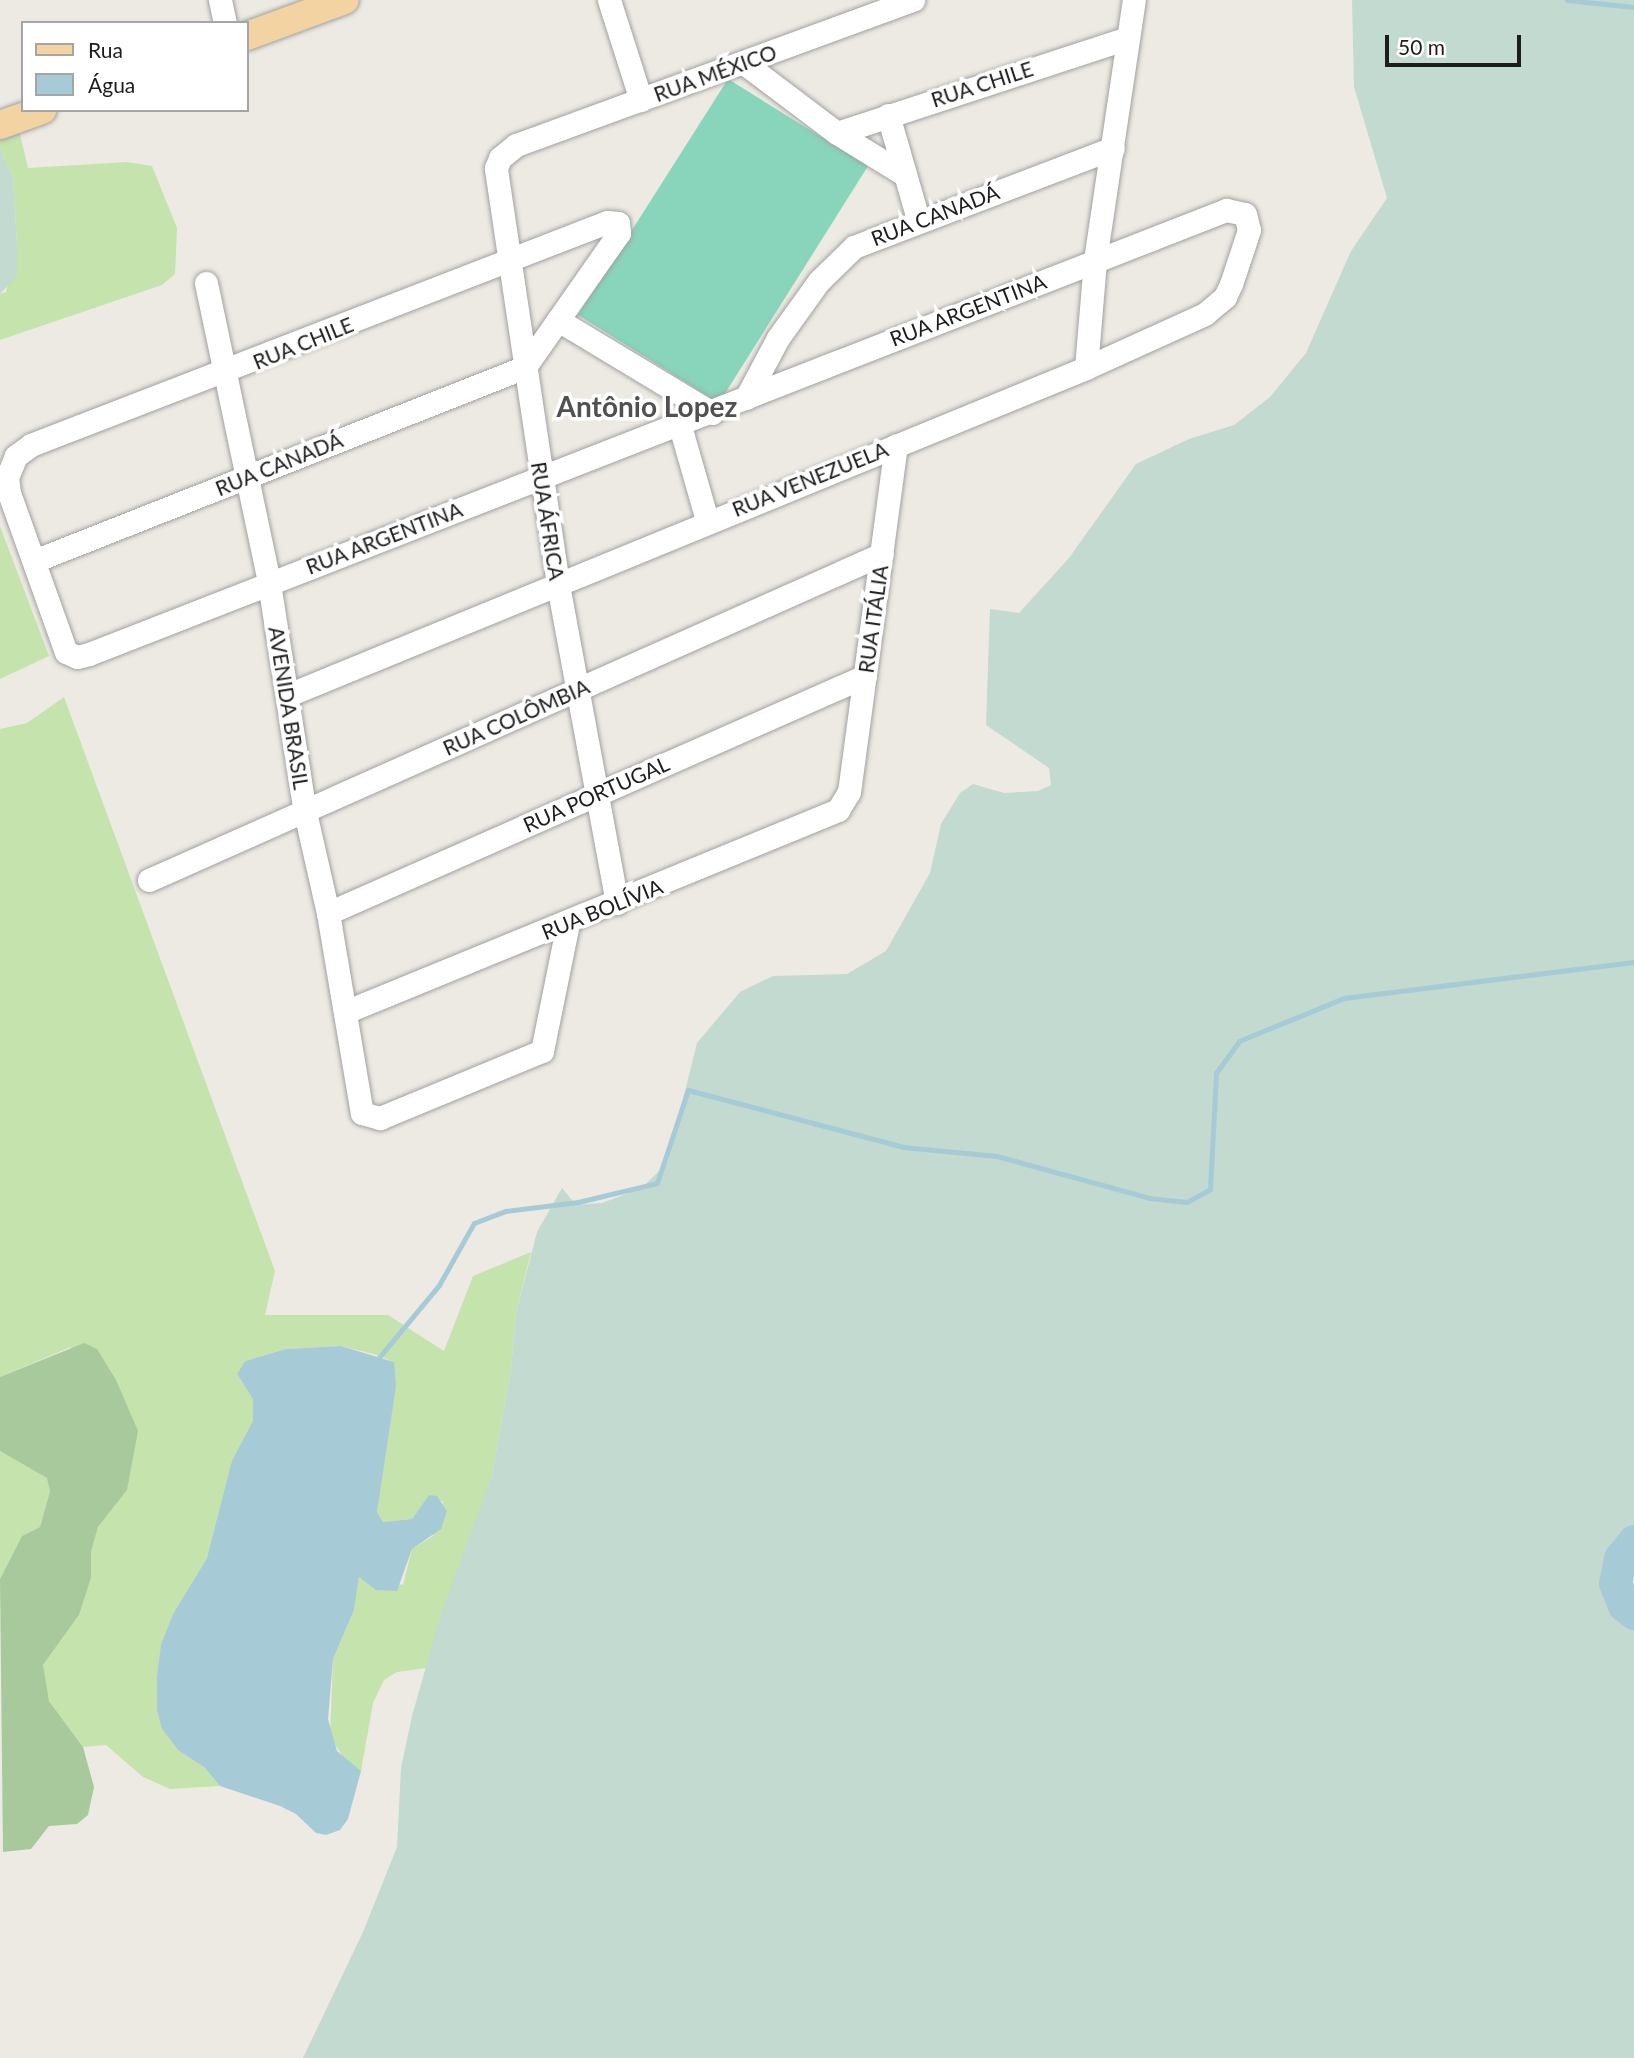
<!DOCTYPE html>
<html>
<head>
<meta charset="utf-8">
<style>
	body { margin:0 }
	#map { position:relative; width:1634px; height:2058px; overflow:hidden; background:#edeae3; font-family:Lato,sans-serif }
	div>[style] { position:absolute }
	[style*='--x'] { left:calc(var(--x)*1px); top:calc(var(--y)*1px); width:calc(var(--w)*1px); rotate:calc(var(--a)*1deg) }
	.grass>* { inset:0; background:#c5e3ad }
	.forest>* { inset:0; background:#a7c99c }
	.wetland>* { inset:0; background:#c2dad0 }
	.pitch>* { inset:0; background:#88d5bb }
	.water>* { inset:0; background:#a7cad7 }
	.stream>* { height:5px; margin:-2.5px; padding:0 2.5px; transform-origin:2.5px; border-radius:2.5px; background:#a7cad7 }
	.river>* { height:33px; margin:-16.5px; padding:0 16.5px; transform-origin:16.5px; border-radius:16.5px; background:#a7cad7 }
	.roads { filter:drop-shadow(0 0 2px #a1a1a1) drop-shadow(0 0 2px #a1a1a1) }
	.minor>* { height:23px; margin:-11.5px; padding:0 11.5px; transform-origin:11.5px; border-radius:11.5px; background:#fff }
	.major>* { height:28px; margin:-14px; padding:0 14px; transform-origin:14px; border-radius:14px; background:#f3d3a2 }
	span { translate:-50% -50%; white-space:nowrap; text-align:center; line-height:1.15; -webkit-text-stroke:7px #fff; paint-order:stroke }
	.street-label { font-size:21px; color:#1d1d1d }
	.district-label { font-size:28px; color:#505050; font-weight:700 }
	.legend { position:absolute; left:21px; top:21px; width:228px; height:91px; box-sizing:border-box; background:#fff; border:2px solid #a5a5a5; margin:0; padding:9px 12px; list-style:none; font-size:21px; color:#1d1d1d }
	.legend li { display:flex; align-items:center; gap:14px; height:35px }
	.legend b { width:35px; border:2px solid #a5a5a5 }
	.scale { position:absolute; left:1385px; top:35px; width:136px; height:32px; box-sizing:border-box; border:4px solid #1d1d1d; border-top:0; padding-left:9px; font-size:21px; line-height:24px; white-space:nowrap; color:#1d1d1d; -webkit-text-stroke:5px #fff; paint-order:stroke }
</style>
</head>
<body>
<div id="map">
	<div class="grass">
		<i style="clip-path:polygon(19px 130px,28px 168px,127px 162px,152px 166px,177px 228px,175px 274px,162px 285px,0 340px,0 294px,6px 292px,17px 243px,13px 178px,0 149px,0 136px)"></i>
		<i style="clip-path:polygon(0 526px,49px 656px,0 679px)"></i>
		<i style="clip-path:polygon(64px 697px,275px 1271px,265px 1315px,388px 1315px,444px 1351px,473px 1276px,531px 1252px,516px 1313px,511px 1369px,492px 1475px,427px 1668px,397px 1672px,384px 1680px,373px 1703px,361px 1771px,346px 1761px,330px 1737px,333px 1659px,354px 1610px,359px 1576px,403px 1585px,412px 1549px,433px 1536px,443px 1502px,429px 1495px,412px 1519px,383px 1522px,377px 1512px,394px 1362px,377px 1355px,341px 1346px,286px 1349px,245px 1361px,237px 1374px,253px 1399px,253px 1421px,207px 1558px,173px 1614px,157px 1676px,179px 1751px,204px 1767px,220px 1786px,170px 1789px,143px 1777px,106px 1745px,83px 1747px,49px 1701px,43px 1680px,43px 1665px,79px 1615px,91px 1578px,91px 1552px,98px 1527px,127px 1490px,71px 1347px,0 1377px,0 729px,27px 723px)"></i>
		<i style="clip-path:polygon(0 1451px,48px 1478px,50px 1491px,40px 1527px,22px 1536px,0 1579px)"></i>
	</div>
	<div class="forest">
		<i style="clip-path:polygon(84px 1343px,97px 1349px,116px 1380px,138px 1431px,127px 1490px,98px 1527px,91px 1552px,91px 1578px,79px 1615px,43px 1665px,49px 1701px,83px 1747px,94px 1787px,88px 1815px,77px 1824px,49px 1826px,31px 1849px,3px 1852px,0 1579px,22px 1536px,40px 1527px,50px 1491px,47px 1478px,0 1451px,0 1377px)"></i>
	</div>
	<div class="wetland">
		<i style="clip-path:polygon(1352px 0,1634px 0,1634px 1536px,1613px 1560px,1623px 1619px,1634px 1626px,1634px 2058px,303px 2058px,363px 1932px,397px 1847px,401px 1768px,412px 1716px,441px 1614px,492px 1475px,511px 1369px,516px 1313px,537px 1232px,562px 1188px,576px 1205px,602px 1203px,642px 1188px,667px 1163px,697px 1043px,740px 992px,773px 976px,847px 974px,886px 951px,930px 873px,941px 824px,960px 793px,973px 784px,1004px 793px,1038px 791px,1051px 785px,1049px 768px,986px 725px,990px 609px,1019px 613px,1069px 558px,1136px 464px,1189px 439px,1234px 425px,1270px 397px,1306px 353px,1351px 251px,1387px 198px,1354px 87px)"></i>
		<i style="clip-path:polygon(0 149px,13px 178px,17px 243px,17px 276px,0 294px)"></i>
	</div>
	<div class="pitch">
		<i style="clip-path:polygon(728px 79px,868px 166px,719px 403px,578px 315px)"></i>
	</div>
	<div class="water">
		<i style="clip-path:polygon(341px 1346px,394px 1362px,396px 1386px,377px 1512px,383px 1522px,412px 1519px,429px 1495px,437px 1496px,447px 1511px,441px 1529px,412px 1549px,397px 1591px,376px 1590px,359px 1577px,354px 1610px,333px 1659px,328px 1719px,337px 1751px,361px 1771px,348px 1819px,340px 1830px,326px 1835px,316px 1833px,296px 1814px,280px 1806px,220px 1786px,204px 1767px,179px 1751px,162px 1729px,157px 1710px,157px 1676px,161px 1645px,173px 1614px,207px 1558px,232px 1461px,253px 1421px,253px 1399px,237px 1374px,245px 1361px,286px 1349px)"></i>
		<i style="clip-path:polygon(1634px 1536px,1634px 1562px,1625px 1572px,1627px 1596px,1634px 1602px,1634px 1625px,1623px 1619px,1613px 1560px)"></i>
	</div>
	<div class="stream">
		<i style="--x:1567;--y:0;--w:67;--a:6"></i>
		<i style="--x:376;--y:1361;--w:99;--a:-50.3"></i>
		<i style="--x:439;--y:1285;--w:71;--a:-60.6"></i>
		<i style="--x:474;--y:1223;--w:34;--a:-21"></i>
		<i style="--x:506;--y:1211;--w:73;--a:-7.1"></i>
		<i style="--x:578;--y:1202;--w:81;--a:-13.5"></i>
		<i style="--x:657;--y:1183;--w:98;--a:-71.6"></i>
		<i style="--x:688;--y:1090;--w:222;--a:14.8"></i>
		<i style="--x:903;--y:1147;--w:94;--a:5.5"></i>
		<i style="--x:997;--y:1156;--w:158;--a:15.4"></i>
		<i style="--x:1149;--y:1198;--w:38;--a:6"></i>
		<i style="--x:1187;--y:1202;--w:26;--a:-29"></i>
		<i style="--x:1210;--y:1189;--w:116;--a:-87"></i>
		<i style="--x:1216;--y:1073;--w:39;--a:-54"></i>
		<i style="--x:1239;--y:1041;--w:113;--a:-22.3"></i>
		<i style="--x:1344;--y:998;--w:292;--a:-7.1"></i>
	</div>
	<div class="river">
		<i style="--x:1634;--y:1541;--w:22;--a:129"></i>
		<i style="--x:1620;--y:1558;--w:25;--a:101"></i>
		<i style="--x:1615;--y:1583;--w:24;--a:68"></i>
		<i style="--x:1624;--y:1605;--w:13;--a:39"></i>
	</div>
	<div class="roads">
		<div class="minor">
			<i style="--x:220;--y:0;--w:24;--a:78"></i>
			<i style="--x:609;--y:0;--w:105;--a:72.3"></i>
			<i style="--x:744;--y:63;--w:116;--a:37"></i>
			<i style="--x:837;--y:133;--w:80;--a:31.7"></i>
			<i style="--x:888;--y:115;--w:108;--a:73.9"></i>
			<i style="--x:837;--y:133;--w:306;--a:-18.1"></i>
			<i style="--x:206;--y:283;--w:307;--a:78.1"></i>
			<i style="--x:269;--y:583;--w:232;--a:81.1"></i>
			<i style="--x:305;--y:812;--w:104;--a:77.2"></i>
			<i style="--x:328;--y:913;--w:203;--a:80.4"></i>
			<i style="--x:362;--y:1113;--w:19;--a:16"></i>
			<i style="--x:380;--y:1118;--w:175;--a:-22.5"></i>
			<i style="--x:542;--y:1051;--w:131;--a:-78.5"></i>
			<i style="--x:558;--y:320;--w:180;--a:31.1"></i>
			<i style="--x:1086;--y:368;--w:108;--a:-85.2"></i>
			<i style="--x:1095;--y:260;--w:263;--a:-81.5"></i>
			<i style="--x:746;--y:398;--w:68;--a:-61.9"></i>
			<i style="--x:778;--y:338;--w:70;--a:-54.3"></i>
			<i style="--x:819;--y:281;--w:49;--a:-44.2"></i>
			<i style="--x:854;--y:247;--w:277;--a:-20.9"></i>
			<i style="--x:680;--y:426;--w:98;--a:74"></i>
			<i style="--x:34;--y:561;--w:528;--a:-21.56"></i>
			<i style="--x:525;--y:367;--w:164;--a:-55"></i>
			<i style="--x:619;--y:233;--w:10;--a:-96"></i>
			<i style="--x:618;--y:223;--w:11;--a:-175"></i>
			<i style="--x:607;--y:222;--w:618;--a:158.84"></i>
			<i style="--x:31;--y:445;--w:19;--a:144"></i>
			<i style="--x:16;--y:456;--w:23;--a:113"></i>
			<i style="--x:7;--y:477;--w:16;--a:83"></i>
			<i style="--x:9;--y:493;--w:169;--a:70.3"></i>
			<i style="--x:66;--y:652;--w:12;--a:24"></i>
			<i style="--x:77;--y:657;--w:12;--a:-14"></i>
			<i style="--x:89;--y:654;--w:1221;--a:-21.33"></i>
			<i style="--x:1226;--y:210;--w:19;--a:12"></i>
			<i style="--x:1245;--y:214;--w:16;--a:76"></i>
			<i style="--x:1249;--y:230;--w:57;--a:108.4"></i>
			<i style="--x:1231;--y:284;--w:14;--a:115"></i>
			<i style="--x:1225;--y:297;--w:26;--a:140"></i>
			<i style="--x:1205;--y:314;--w:131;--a:155.6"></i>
			<i style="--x:1086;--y:368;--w:862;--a:157.72"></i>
			<i style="--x:149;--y:880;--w:802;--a:-23.98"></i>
			<i style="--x:617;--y:903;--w:324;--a:-100.5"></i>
			<i style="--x:558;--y:584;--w:421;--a:-98.5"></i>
			<i style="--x:496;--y:168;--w:11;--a:-68"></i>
			<i style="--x:500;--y:158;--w:21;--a:-39"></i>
			<i style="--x:516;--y:145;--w:423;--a:-20.1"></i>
			<i style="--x:328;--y:913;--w:587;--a:-23.81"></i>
			<i style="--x:345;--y:1012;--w:533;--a:-22.28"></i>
			<i style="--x:838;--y:810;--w:21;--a:-59"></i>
			<i style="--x:849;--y:792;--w:350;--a:-82.3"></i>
		</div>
		<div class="major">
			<i style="--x:247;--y:36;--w:104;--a:-20.2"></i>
			<i style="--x:0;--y:125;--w:45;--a:-19.7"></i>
		</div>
	</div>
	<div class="street-label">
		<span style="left:715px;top:73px;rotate:-20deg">RUA MÉXICO</span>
		<span style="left:982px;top:84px;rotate:-18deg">RUA CHILE</span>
		<span style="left:935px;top:215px;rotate:-21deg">RUA CANADÁ</span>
		<span style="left:968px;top:310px;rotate:-21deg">RUA ARGENTINA</span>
		<span style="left:303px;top:343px;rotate:-22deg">RUA CHILE</span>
		<span style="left:279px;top:464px;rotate:-22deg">RUA CANADÁ</span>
		<span style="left:810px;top:479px;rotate:-22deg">RUA VENEZUELA</span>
		<span style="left:548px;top:521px;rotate:81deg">RUA ÁFRICA</span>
		<span style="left:384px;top:538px;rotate:-21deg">RUA ARGENTINA</span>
		<span style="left:873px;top:619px;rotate:-82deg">RUA ITÁLIA</span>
		<span style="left:289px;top:708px;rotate:81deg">AVENIDA BRASIL</span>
		<span style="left:516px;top:717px;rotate:-24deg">RUA COLÔMBIA</span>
		<span style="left:596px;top:794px;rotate:-24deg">RUA PORTUGAL</span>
		<span style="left:602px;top:909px;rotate:-22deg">RUA BOLÍVIA</span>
	</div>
	<div class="district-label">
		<span style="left:647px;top:406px">Antônio Lopez</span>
	</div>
	<ul class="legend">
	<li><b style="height:9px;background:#f3d3a2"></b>Rua</li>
	<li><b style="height:19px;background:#a7cad7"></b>Água</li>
	</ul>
	<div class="scale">50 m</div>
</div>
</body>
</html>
